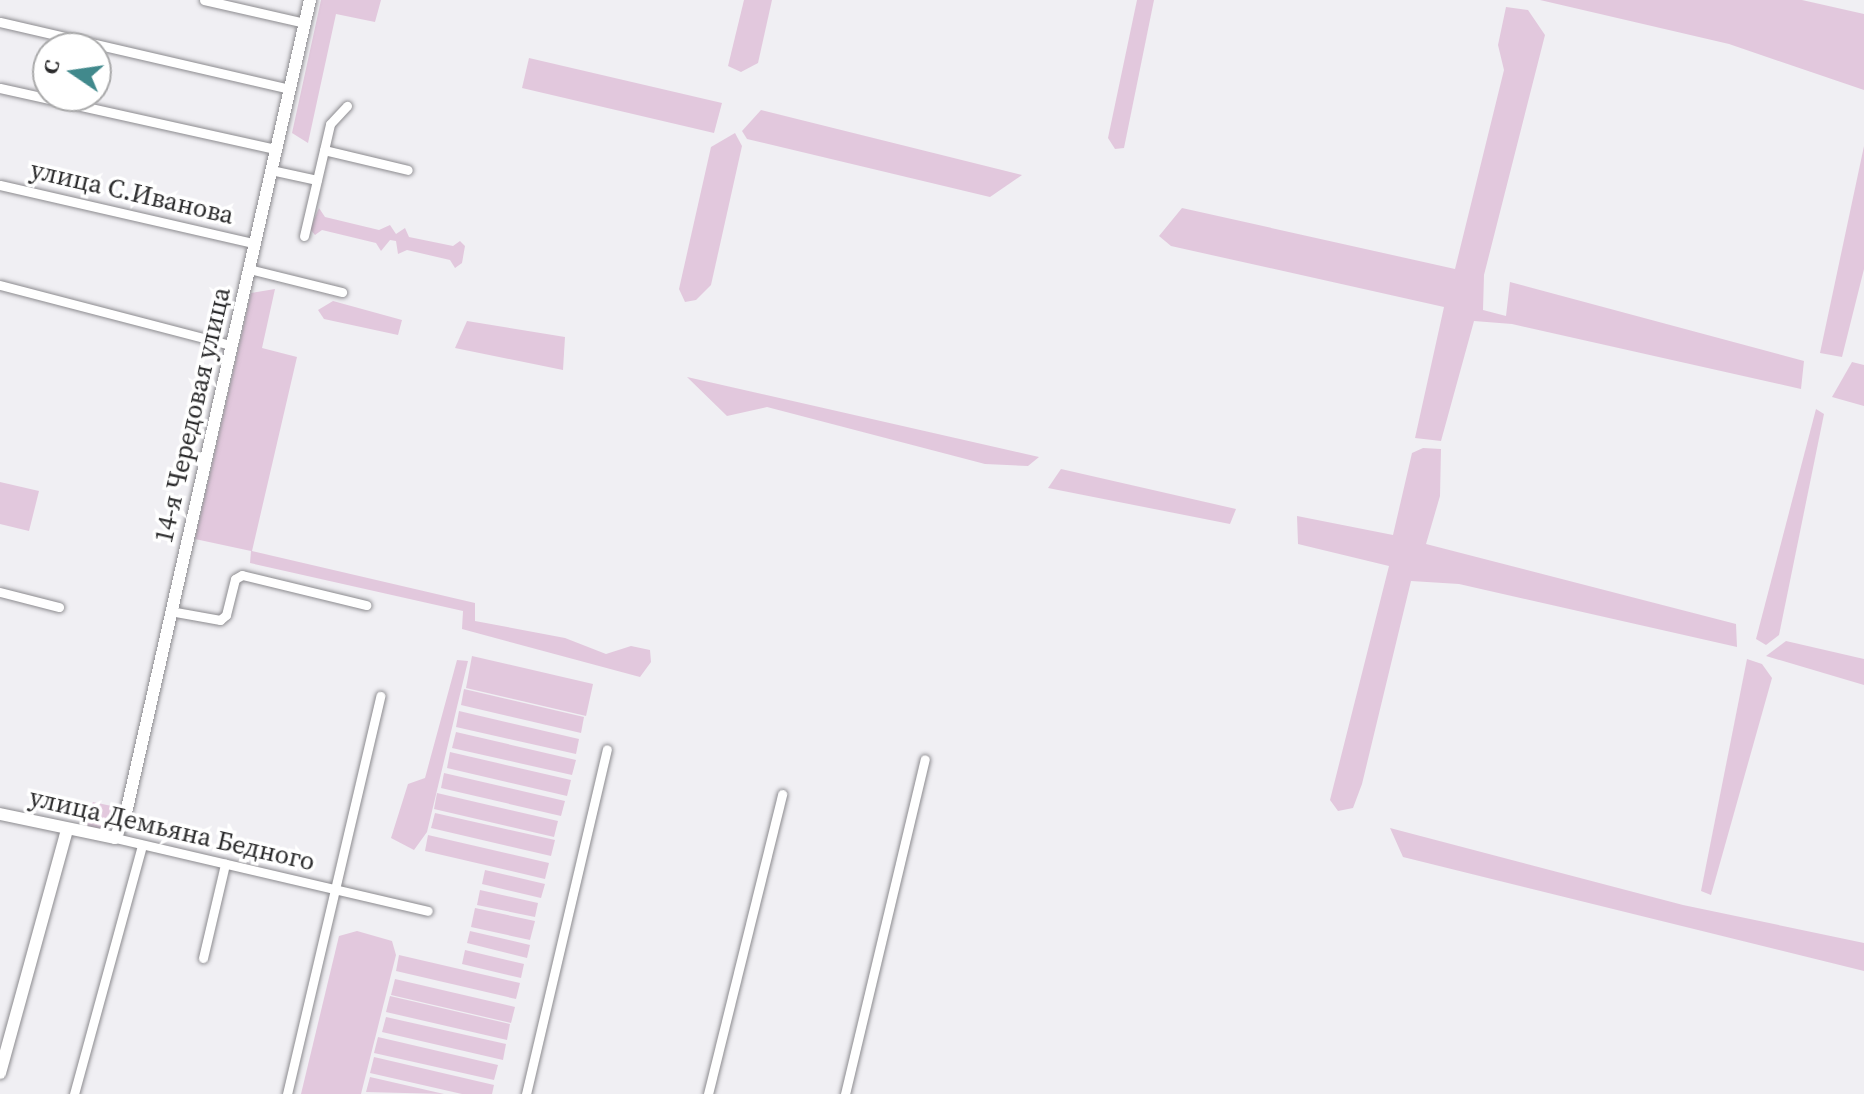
<!DOCTYPE html>
<html>
<head>
<meta charset="utf-8">
<style>
	body { margin:0 }
	#map { position:relative; width:1864px; height:1094px; overflow:hidden; background:#f0eff3; font-family:"Source Serif 4",serif }
	div>[style] { position:absolute }
	[style*='--x'] { left:calc(var(--x)*1px); top:calc(var(--y)*1px); width:calc(var(--w)*1px); rotate:calc(var(--a)*1deg) }
	.green>* { inset:0; background:#e2c8dd }
	.roads { filter:drop-shadow(0 0 2px #8c8b8f) drop-shadow(0 0 2px #8c8b8f) }
	.street>* { height:9px; margin:-4.5px; padding:0 4.5px; transform-origin:4.5px; border-radius:4.5px; background:#fff }
	.secondary>* { height:12px; margin:-6px; padding:0 6px; transform-origin:6px; border-radius:6px; background:#fff }
	span { translate:-50% -50%; white-space:nowrap; text-align:center; line-height:1.15; -webkit-text-stroke:7px #fff; paint-order:stroke }
	.street-label { font-size:26px; color:#2b2b2c }
	.north { position:absolute; left:32px; top:32px; width:80px; height:80px; box-sizing:border-box; background:#fff; border:2px solid #aaaaab; border-radius:50%; rotate:283deg; font-size:22px; font-weight:700; line-height:32px; text-align:center; color:#2b2b2c }
	.north::after { content:''; display:block; margin:auto; width:28px; height:36px; background:#41898c; clip-path:polygon(50% 0,100% 100%,50% 72%,0 100%) }
</style>
</head>
<body>
<div id="map">
	<div class="green">
		<i style="clip-path:polygon(321px 0,381px 0,375px 22px,336px 14px,308px 143px,292px 133px)"></i>
		<i style="clip-path:polygon(744px 0,772px 0,758px 63px,741px 72px,728px 66px)"></i>
		<i style="clip-path:polygon(1137px 0,1154px 0,1124px 148px,1115px 149px,1108px 138px)"></i>
		<i style="clip-path:polygon(1540px 0,1802px 0,1864px 14px,1864px 90px,1729px 44px)"></i>
		<i style="clip-path:polygon(1506px 7px,1528px 10px,1545px 35px,1484px 275px,1483px 310px,1506px 316px,1510px 282px,1804px 361px,1801px 389px,1512px 324px,1474px 321px,1441px 441px,1415px 438px,1444px 307px,1171px 246px,1159px 236px,1182px 208px,1455px 269px,1504px 70px,1498px 45px)"></i>
		<i style="clip-path:polygon(529px 58px,722px 103px,714px 133px,522px 88px)"></i>
		<i style="clip-path:polygon(761px 110px,1022px 175px,990px 197px,747px 139px,742px 131px)"></i>
		<i style="clip-path:polygon(735px 133px,742px 146px,711px 285px,696px 300px,685px 302px,679px 289px,711px 147px)"></i>
		<i style="clip-path:polygon(1864px 146px,1864px 269px,1842px 357px,1820px 353px)"></i>
		<i style="clip-path:polygon(319px 208px,325px 217px,379px 230px,390px 225px,396px 234px,405px 228px,409px 237px,453px 246px,460px 241px,465px 246px,462px 263px,455px 268px,450px 260px,407px 250px,398px 254px,396px 241px,390px 240px,381px 251px,376px 243px,322px 230px,315px 235px,310px 229px)"></i>
		<i style="clip-path:polygon(275px 289px,262px 348px,297px 357px,252px 551px,475px 603px,475px 621px,565px 638px,606px 654px,631px 646px,650px 650px,651px 662px,640px 677px,462px 629px,463px 611px,250px 563px,251px 551px,195px 539px,251px 293px)"></i>
		<i style="clip-path:polygon(333px 301px,402px 320px,398px 335px,324px 319px,318px 310px)"></i>
		<i style="clip-path:polygon(467px 321px,565px 337px,563px 370px,455px 348px)"></i>
		<i style="clip-path:polygon(1852px 362px,1864px 365px,1864px 406px,1832px 397px)"></i>
		<i style="clip-path:polygon(687px 377px,1039px 457px,1028px 466px,985px 464px,767px 407px,727px 416px)"></i>
		<i style="clip-path:polygon(1816px 409px,1824px 414px,1779px 635px,1766px 645px,1756px 639px)"></i>
		<i style="clip-path:polygon(1423px 448px,1441px 449px,1440px 496px,1426px 544px,1736px 624px,1737px 647px,1459px 584px,1411px 581px,1362px 784px,1353px 808px,1338px 811px,1330px 800px,1389px 566px,1298px 544px,1297px 516px,1393px 535px,1412px 453px)"></i>
		<i style="clip-path:polygon(1061px 469px,1236px 509px,1230px 524px,1048px 488px)"></i>
		<i style="clip-path:polygon(0 482px,39px 491px,29px 531px,0 524px)"></i>
		<i style="clip-path:polygon(1786px 641px,1864px 659px,1864px 685px,1766px 656px)"></i>
		<i style="clip-path:polygon(472px 656px,593px 684px,586px 716px,466px 688px)"></i>
		<i style="clip-path:polygon(1747px 659px,1762px 664px,1772px 678px,1711px 895px,1701px 891px)"></i>
		<i style="clip-path:polygon(457px 660px,468px 661px,427px 832px,414px 850px,391px 838px,408px 784px,425px 778px)"></i>
		<i style="clip-path:polygon(464px 689px,584px 717px,581px 733px,461px 705px)"></i>
		<i style="clip-path:polygon(459px 711px,579px 739px,576px 754px,456px 727px)"></i>
		<i style="clip-path:polygon(456px 732px,576px 760px,572px 775px,452px 748px)"></i>
		<i style="clip-path:polygon(450px 752px,571px 780px,567px 796px,447px 768px)"></i>
		<i style="clip-path:polygon(444px 773px,565px 801px,561px 816px,441px 788px)"></i>
		<i style="clip-path:polygon(437px 793px,558px 821px,554px 837px,434px 809px)"></i>
		<i style="clip-path:polygon(93px 802px,121px 808px,100px 829px,82px 827px)"></i>
		<i style="clip-path:polygon(435px 813px,555px 840px,551px 856px,431px 828px)"></i>
		<i style="clip-path:polygon(1390px 828px,1683px 905px,1864px 943px,1864px 971px,1403px 857px)"></i>
		<i style="clip-path:polygon(428px 835px,549px 863px,545px 879px,425px 851px)"></i>
		<i style="clip-path:polygon(485px 870px,545px 884px,541px 898px,482px 884px)"></i>
		<i style="clip-path:polygon(480px 890px,538px 903px,535px 917px,477px 905px)"></i>
		<i style="clip-path:polygon(475px 908px,535px 921px,530px 940px,471px 927px)"></i>
		<i style="clip-path:polygon(357px 931px,392px 941px,396px 955px,361px 1094px,301px 1094px,339px 936px)"></i>
		<i style="clip-path:polygon(470px 931px,530px 945px,527px 958px,467px 943px)"></i>
		<i style="clip-path:polygon(465px 950px,524px 964px,521px 978px,462px 964px)"></i>
		<i style="clip-path:polygon(399px 955px,520px 983px,516px 999px,396px 971px)"></i>
		<i style="clip-path:polygon(395px 979px,515px 1007px,511px 1023px,391px 995px)"></i>
		<i style="clip-path:polygon(390px 996px,510px 1024px,507px 1040px,386px 1012px)"></i>
		<i style="clip-path:polygon(386px 1017px,506px 1044px,503px 1060px,382px 1032px)"></i>
		<i style="clip-path:polygon(378px 1037px,498px 1065px,494px 1080px,374px 1053px)"></i>
		<i style="clip-path:polygon(374px 1057px,494px 1085px,492px 1094px,462px 1094px,370px 1073px)"></i>
		<i style="clip-path:polygon(370px 1077px,444px 1094px,366px 1092px)"></i>
	</div>
	<div class="roads">
		<div class="street">
			<i style="--x:204;--y:0;--w:104;--a:12.8"></i>
			<i style="--x:0;--y:22;--w:298;--a:13"></i>
			<i style="--x:0;--y:88;--w:283;--a:12.5"></i>
			<i style="--x:324;--y:150;--w:86;--a:13.4"></i>
			<i style="--x:271;--y:170;--w:47;--a:12.3"></i>
			<i style="--x:0;--y:185;--w:261;--a:12.9"></i>
			<i style="--x:304;--y:236;--w:115;--a:-76.9"></i>
			<i style="--x:330;--y:124;--w:25;--a:-47"></i>
			<i style="--x:249;--y:269;--w:96;--a:13.9"></i>
			<i style="--x:0;--y:285;--w:239;--a:14.6"></i>
			<i style="--x:0;--y:592;--w:61;--a:14.3"></i>
			<i style="--x:170;--y:611;--w:51;--a:10.2"></i>
			<i style="--x:220;--y:620;--w:8;--a:-40"></i>
			<i style="--x:226;--y:615;--w:37;--a:-76"></i>
			<i style="--x:235;--y:579;--w:8;--a:-30"></i>
			<i style="--x:242;--y:575;--w:128;--a:13.6"></i>
			<i style="--x:115;--y:838;--w:321;--a:13.1"></i>
			<i style="--x:203;--y:958;--w:97;--a:-76.8"></i>
			<i style="--x:74;--y:1094;--w:258;--a:-74.7"></i>
			<i style="--x:287;--y:1094;--w:409;--a:-76.8"></i>
			<i style="--x:526;--y:1094;--w:354;--a:-76.8"></i>
			<i style="--x:708;--y:1094;--w:309;--a:-76.1"></i>
			<i style="--x:845;--y:1094;--w:344;--a:-76.6"></i>
		</div>
		<div class="secondary">
			<i style="--x:0;--y:814;--w:117;--a:11.8"></i>
			<i style="--x:115;--y:838;--w:27;--a:-66"></i>
			<i style="--x:126;--y:813;--w:834;--a:-77.25"></i>
			<i style="--x:0;--y:1073;--w:253;--a:-74.6"></i>
		</div>
	</div>
	<div class="street-label">
		<span style="left:132px;top:193px;rotate:13deg">улица С.Иванова</span>
		<span style="left:193px;top:415px;rotate:-77deg">14-я Чередовая улица</span>
		<span style="left:172px;top:830px;rotate:13deg">улица Демьяна Бедного</span>
	</div>
	<div class="north">С</div>
</div>
</body>
</html>
